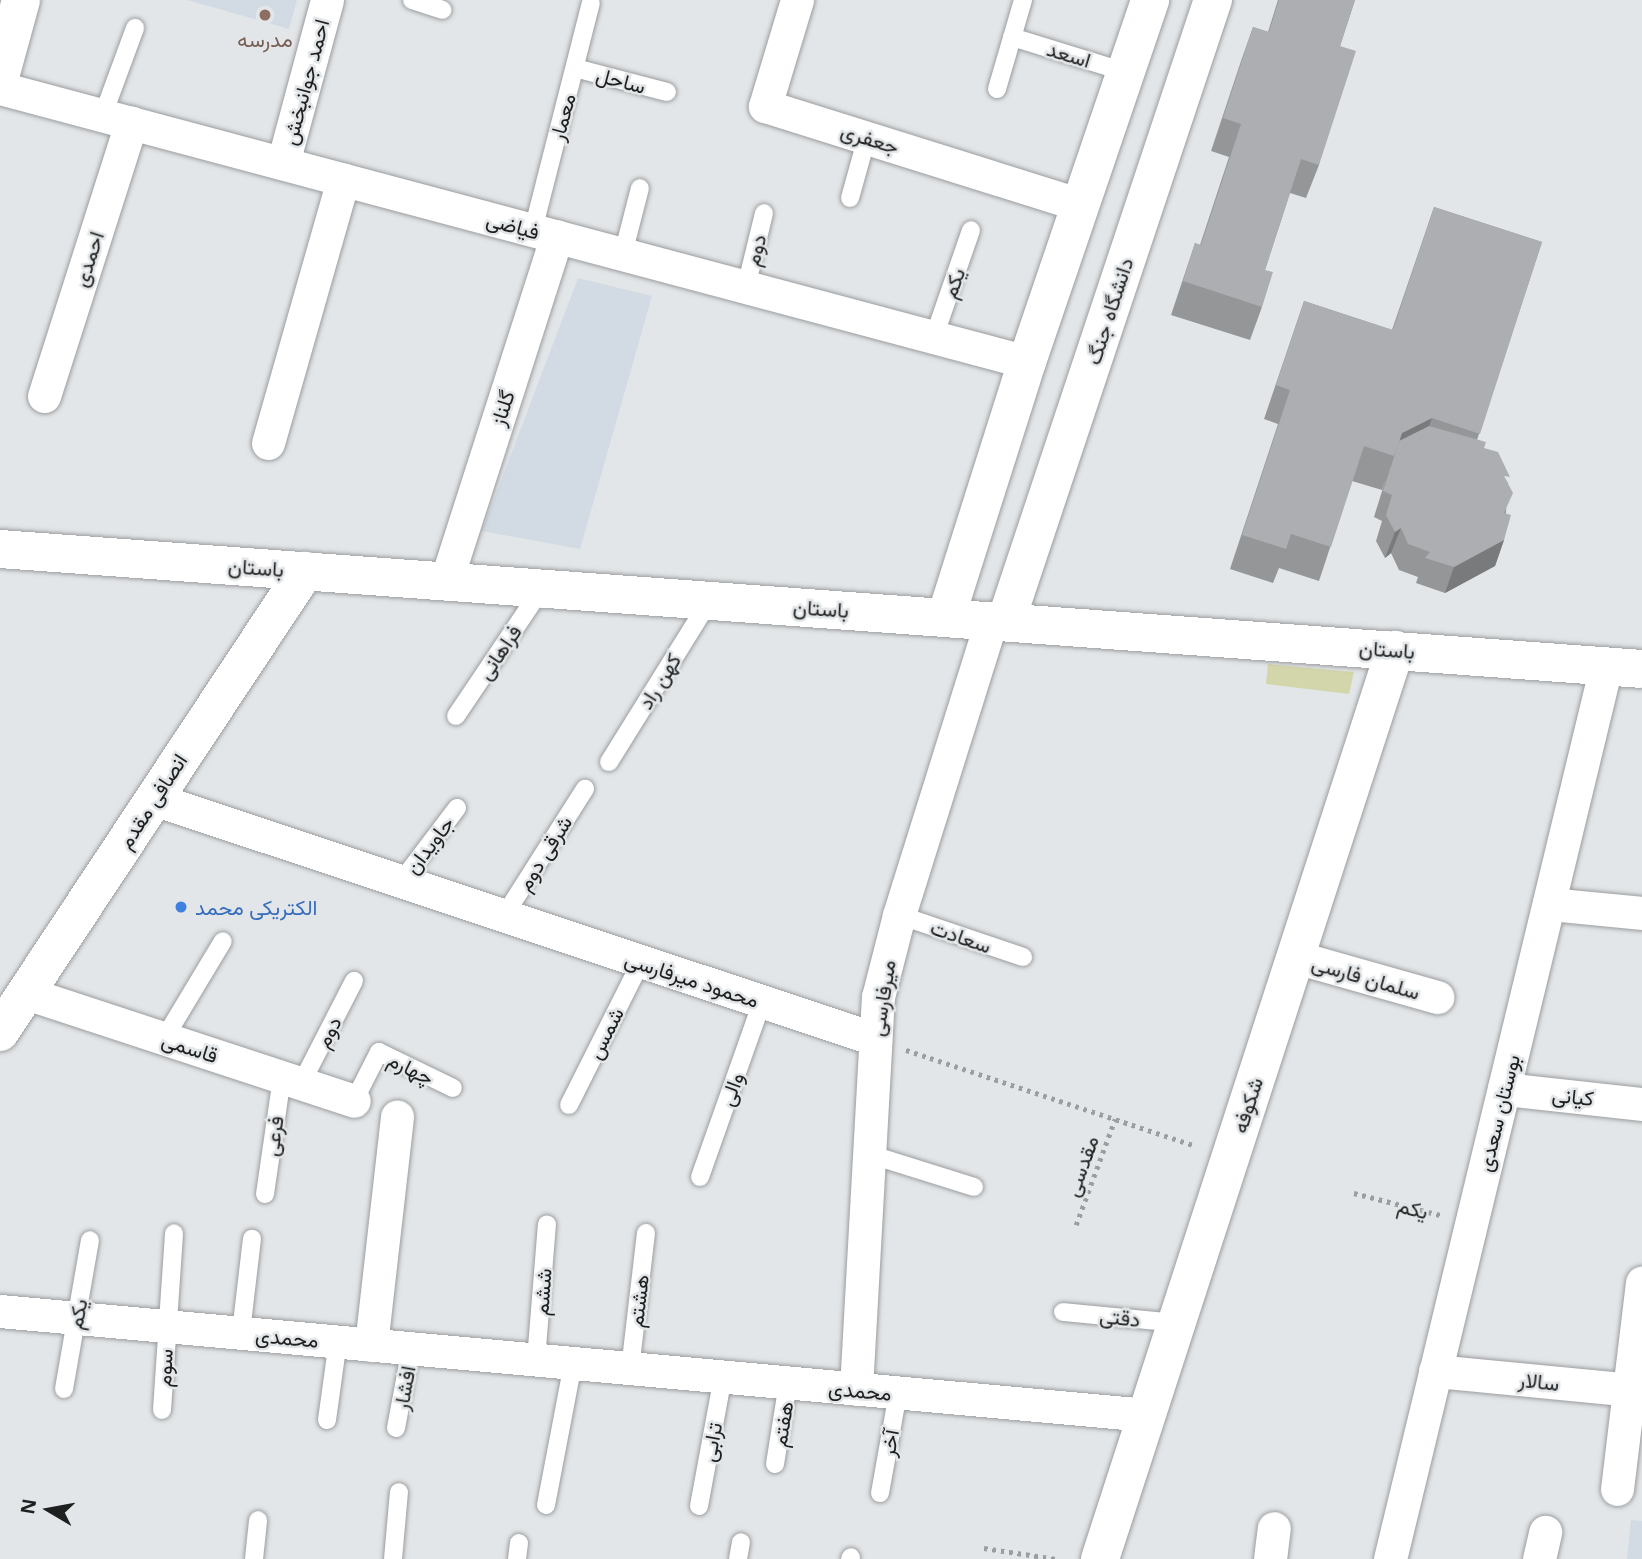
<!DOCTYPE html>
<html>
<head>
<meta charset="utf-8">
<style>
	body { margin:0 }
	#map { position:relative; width:1642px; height:1559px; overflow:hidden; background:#e3e6e8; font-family:"Noto Sans",Vazirmatn,sans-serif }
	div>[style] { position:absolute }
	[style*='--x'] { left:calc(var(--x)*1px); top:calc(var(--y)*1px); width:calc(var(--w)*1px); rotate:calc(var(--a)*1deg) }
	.built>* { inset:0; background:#d2dbe3 }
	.green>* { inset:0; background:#d3d6ab }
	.path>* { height:4.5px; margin-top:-2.25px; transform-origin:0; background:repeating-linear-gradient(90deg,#9b9e9f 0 3.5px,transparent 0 8.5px) }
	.roads { filter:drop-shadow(0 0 2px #9b9d9f) drop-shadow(0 0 2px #9b9d9f) }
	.service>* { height:18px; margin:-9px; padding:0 9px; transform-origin:9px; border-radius:9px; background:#fff }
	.minor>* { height:33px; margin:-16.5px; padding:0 16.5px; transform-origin:16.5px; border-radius:16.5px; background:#fff }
	.tertiary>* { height:38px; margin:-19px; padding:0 19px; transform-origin:19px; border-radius:19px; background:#fff }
	.secondary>* { height:38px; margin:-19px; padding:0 19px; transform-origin:19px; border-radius:19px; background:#fff }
	.wall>* { inset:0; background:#949698 }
	.shaded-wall>* { inset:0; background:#787a7c }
	.building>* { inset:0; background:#acaeb1 }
	.dots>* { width:19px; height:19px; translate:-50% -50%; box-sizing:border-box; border:4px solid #e3e6e8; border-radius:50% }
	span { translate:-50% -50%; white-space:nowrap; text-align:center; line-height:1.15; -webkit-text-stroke:5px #e3e6e8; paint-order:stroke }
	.education-label { font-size:21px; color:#785e54 }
	.street-label { font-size:21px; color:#1e1f1f }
	.shop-label { font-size:21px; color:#366cbe }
	.left { translate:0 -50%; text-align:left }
	.north { position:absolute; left:14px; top:1475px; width:70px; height:70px; -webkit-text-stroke:5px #e3e6e8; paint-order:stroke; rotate:280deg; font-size:19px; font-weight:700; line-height:28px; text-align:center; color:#1e1f1f }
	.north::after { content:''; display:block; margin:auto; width:24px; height:32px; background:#1e1f1f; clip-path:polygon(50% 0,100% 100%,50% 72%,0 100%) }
</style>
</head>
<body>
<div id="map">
	<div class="built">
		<i style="clip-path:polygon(187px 0,297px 0,289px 29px)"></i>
		<i style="clip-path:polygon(578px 278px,652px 296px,580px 549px,482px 531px)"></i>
		<i style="clip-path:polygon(1631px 1520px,1642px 1521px,1642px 1559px,1627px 1559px)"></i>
	</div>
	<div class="green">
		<i style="clip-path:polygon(1268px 664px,1354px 672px,1349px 694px,1266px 684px)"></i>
	</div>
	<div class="path">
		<i style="--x:906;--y:1050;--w:305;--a:18.3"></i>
		<i style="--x:1354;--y:1193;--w:89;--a:14.3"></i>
		<i style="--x:1076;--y:1225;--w:113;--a:-69.8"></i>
		<i style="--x:984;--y:1548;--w:73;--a:8.7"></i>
	</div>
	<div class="roads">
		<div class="service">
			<i style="--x:412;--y:0;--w:32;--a:18"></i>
			<i style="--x:1012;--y:37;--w:118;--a:17.2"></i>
			<i style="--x:575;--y:68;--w:95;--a:14.6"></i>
			<i style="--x:997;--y:89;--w:93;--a:-73.7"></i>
			<i style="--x:103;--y:115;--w:93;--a:-69.8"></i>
			<i style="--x:850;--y:198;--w:63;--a:-74.4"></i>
			<i style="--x:533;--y:230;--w:234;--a:-75.7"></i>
			<i style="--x:623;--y:254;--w:68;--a:-75.6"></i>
			<i style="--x:746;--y:287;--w:76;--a:-76.3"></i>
			<i style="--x:934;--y:337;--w:113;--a:-70.9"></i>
			<i style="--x:456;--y:716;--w:154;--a:-56.1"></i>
			<i style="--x:609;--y:762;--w:191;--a:-58.1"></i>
			<i style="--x:401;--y:882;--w:93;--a:-52.9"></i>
			<i style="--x:899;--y:915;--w:131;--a:18.7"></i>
			<i style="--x:504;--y:916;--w:151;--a:-57.5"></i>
			<i style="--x:164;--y:1039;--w:114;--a:-59"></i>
			<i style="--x:301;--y:1084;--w:116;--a:-62.8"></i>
			<i style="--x:354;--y:1101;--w:55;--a:-63"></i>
			<i style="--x:379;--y:1052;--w:82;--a:25.9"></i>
			<i style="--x:569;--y:1105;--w:160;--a:-63.3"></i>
			<i style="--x:869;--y:1154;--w:110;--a:17.4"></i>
			<i style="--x:700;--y:1177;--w:186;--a:-70.5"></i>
			<i style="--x:265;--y:1194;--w:118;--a:-81.7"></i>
			<i style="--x:1063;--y:1312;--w:115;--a:5.5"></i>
			<i style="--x:241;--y:1332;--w:94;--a:-83.3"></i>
			<i style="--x:536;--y:1360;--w:136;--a:-85.4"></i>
			<i style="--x:630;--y:1369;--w:137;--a:-83.3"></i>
			<i style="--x:64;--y:1389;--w:151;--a:-80.1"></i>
			<i style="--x:162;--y:1410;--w:177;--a:-86.1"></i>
			<i style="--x:327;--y:1420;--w:80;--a:-82.1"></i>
			<i style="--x:396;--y:1428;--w:81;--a:-79.4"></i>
			<i style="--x:775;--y:1464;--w:82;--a:-80.9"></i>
			<i style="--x:880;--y:1493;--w:102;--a:-79.8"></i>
			<i style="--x:546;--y:1505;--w:145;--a:-79.2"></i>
			<i style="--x:699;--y:1506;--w:131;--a:-79.5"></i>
			<i style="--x:254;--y:1559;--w:39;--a:-84"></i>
			<i style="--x:393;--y:1559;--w:67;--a:-84.9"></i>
			<i style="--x:517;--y:1559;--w:16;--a:-83"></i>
			<i style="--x:738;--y:1559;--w:17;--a:-80"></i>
			<i style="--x:850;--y:1559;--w:2;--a:-63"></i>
		</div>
		<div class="minor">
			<i style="--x:797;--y:0;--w:111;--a:106.8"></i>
			<i style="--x:765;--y:106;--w:330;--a:17.4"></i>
			<i style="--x:0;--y:88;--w:1063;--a:14.94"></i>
			<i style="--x:283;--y:163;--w:169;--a:-74.9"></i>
			<i style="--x:44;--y:396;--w:287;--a:-72.3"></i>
			<i style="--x:268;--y:443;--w:274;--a:-74.1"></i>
			<i style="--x:446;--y:581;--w:362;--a:-72.2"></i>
			<i style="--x:154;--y:799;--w:760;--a:18.41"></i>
			<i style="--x:1549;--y:904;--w:93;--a:5.5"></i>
			<i style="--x:1296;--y:957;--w:147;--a:15.8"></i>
			<i style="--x:26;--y:993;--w:345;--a:18.2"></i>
			<i style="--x:1504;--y:1089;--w:139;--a:6.2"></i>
			<i style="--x:0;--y:1311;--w:1152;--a:5.18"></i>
			<i style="--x:371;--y:1345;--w:230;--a:-83.5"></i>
			<i style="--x:1435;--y:1371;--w:208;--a:5.5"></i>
			<i style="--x:856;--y:1389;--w:393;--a:-86.8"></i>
			<i style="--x:878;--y:997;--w:85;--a:-75.6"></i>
			<i style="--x:899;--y:915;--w:308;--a:-72.6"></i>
			<i style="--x:1617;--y:1489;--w:208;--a:-83.1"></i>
			<i style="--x:1270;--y:1559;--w:31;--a:-83"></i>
			<i style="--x:1390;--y:1559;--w:919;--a:-76.4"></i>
			<i style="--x:1539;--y:1559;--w:28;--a:-77"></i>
		</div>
		<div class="tertiary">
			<i style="--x:1100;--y:1559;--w:956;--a:-72.02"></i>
		</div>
		<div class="secondary">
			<i style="--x:0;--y:77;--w:80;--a:-74.7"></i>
			<i style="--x:0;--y:549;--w:1646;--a:4.18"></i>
			<i style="--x:946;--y:617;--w:268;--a:-72.4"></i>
			<i style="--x:1027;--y:362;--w:382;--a:-71.2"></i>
			<i style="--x:1006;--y:621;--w:655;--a:-71.57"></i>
			<i style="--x:0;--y:1032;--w:553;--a:-56.51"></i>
		</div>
	</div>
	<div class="wall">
		<i style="clip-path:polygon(1278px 0,1355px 0,1340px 46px,1319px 165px,1306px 198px,1290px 193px,1265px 270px,1262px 307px,1250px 340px,1171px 315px,1195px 243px,1200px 245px,1229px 157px,1211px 151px,1241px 61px,1253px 27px,1268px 32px)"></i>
		<i style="clip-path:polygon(1434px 207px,1542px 242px,1477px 440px,1508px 483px,1504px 540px,1495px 566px,1445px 593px,1416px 583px,1418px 577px,1399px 570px,1391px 553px,1385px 558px,1376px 541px,1382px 521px,1374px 517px,1386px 478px,1382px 490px,1352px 481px,1319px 581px,1279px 568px,1273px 583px,1230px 569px,1278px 424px,1264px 419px,1304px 301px,1392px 330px)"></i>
	</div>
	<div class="shaded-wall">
		<i style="clip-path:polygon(1432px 418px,1420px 452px,1391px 466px,1402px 433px)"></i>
		<i style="clip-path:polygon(1401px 528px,1391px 553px,1385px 558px,1395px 532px)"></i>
		<i style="clip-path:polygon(1504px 540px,1495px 566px,1445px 593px,1454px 567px)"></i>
	</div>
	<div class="building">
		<i style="clip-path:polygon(1279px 0,1355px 0,1340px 46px,1356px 51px,1319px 165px,1301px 159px,1265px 270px,1273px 272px,1262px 307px,1183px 281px,1195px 243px,1201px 245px,1241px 124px,1223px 118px,1253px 27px,1269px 32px)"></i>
		<i style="clip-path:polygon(1434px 207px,1542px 242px,1480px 434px,1432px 418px,1402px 433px,1394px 456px,1364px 446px,1331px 547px,1291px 534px,1286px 549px,1242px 535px,1290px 390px,1276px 385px,1304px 301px,1393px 330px)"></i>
		<i style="clip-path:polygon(1429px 426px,1486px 442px,1484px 448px,1498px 452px,1510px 477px,1504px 476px,1513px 493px,1504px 513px,1511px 515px,1504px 540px,1454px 567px,1425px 558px,1430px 552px,1408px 544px,1401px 528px,1395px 532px,1386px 515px,1392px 495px,1383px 491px,1399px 441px)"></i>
	</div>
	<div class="dots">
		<i style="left:265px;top:15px;background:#8d6e63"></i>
		<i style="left:181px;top:907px;background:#3f7fe0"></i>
	</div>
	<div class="education-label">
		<span style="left:265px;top:39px">مدرسه</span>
	</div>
	<div class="street-label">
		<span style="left:1069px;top:54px;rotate:17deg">اسعد</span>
		<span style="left:621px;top:80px;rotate:15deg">ساحل</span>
		<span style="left:305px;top:82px;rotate:-75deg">احمد جوانبخش</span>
		<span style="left:562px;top:117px;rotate:-75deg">معمار</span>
		<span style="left:870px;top:138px;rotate:17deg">جعفری</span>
		<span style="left:513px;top:225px;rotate:15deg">فیاضی</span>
		<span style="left:755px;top:250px;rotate:-76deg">دوم</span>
		<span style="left:88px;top:259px;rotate:-72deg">احمدی</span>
		<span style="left:953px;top:283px;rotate:-71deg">یکم</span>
		<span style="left:1109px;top:311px;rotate:-72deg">دانشگاه جنگ</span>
		<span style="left:502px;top:408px;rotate:-72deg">گلناز</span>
		<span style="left:256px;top:567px;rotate:4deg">باستان</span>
		<span style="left:821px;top:608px;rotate:4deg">باستان</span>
		<span style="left:1387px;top:649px;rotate:4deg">باستان</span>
		<span style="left:499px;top:652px;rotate:-56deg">فراهانی</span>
		<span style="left:659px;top:681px;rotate:-58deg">کهن راد</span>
		<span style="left:152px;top:801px;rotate:-57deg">انصافی مقدم</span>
		<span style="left:429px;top:845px;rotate:-53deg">جاویدان</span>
		<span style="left:544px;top:853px;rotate:-58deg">شرقی دوم</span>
		<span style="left:961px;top:936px;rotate:19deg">سعادت</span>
		<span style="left:1366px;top:977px;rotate:16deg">سلمان فارسی</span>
		<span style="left:692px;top:979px;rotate:18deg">محمود میرفارسی</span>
		<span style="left:882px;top:998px;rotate:-81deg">میرفارسی</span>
		<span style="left:328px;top:1032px;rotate:-63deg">دوم</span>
		<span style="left:605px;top:1033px;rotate:-63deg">شمس</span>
		<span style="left:190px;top:1047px;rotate:18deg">قاسمی</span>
		<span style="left:411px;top:1068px;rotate:26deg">چهارم</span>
		<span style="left:731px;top:1089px;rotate:-70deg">والی</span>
		<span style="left:1573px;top:1096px;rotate:6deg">کیانی</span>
		<span style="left:1247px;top:1105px;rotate:-72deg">شکوفه</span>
		<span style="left:1498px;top:1113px;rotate:-76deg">بوستان سعدى</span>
		<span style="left:273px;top:1136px;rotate:-82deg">فرعی</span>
		<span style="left:1081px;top:1166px;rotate:-70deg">مقدسی</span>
		<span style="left:1413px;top:1208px;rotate:14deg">یکم</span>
		<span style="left:542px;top:1292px;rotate:-86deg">ششم</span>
		<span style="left:638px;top:1301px;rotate:-83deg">هشتم</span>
		<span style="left:77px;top:1314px;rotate:-80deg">یکم</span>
		<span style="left:1120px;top:1317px;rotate:6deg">دقتی</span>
		<span style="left:287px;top:1337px;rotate:5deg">محمدی</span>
		<span style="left:164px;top:1368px;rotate:-87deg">سوم</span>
		<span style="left:1539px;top:1381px;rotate:6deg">سالار</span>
		<span style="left:404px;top:1388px;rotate:-80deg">افشار</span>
		<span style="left:860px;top:1390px;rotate:5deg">محمدی</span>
		<span style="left:782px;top:1424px;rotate:-81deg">هفتم</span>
		<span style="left:711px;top:1442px;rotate:-80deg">ترابی</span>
		<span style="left:889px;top:1443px;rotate:-80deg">آخر</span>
	</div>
	<div class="shop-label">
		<span class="left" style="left:195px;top:907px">الکتریکی محمد</span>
	</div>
	<div class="north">N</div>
</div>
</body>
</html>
